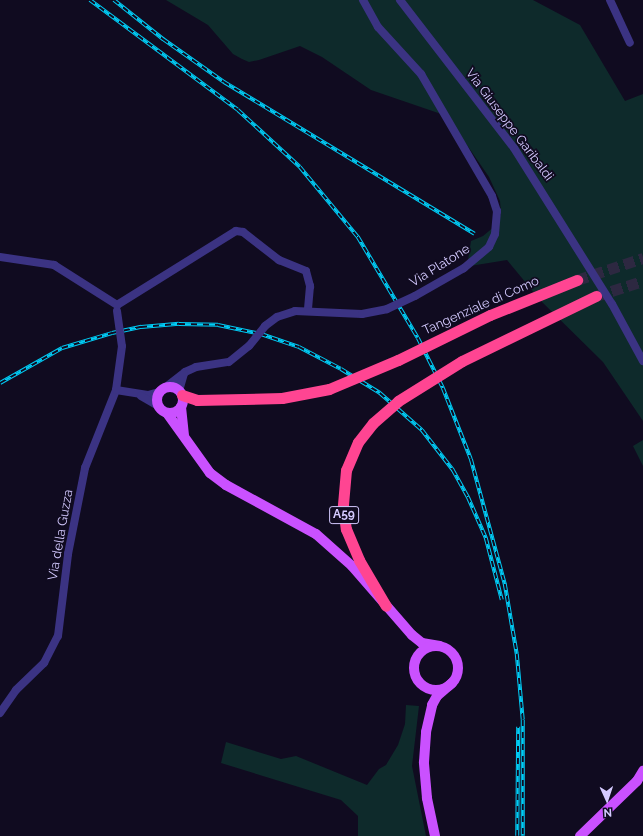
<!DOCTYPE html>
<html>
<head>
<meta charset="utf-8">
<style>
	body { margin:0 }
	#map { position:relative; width:643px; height:836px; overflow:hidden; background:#100b20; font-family:Raleway,sans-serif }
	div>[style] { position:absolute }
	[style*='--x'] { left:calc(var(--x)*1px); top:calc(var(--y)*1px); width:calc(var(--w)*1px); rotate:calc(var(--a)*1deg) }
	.green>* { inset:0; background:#0e2a2b }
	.highway-tunnel>* { height:11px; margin-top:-5.5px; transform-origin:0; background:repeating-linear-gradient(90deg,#2d2841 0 11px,transparent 0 16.5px) }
	.minor>* { height:8px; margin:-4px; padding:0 4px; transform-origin:4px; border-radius:4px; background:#3b3383 }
	.major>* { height:10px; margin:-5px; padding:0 5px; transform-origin:5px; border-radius:5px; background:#ca51ff }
	.major>.ring { margin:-5px; padding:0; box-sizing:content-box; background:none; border:10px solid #ca51ff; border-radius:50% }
	.highway>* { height:11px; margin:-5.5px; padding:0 5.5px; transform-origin:5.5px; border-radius:5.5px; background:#ff4592 }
	.rail>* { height:3.5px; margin-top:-1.75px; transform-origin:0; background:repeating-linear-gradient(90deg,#100b20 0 6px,#00ccf5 0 12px); box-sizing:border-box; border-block:1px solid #00ccf5 }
	.minor-bridge>* { height:8px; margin:-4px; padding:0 4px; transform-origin:4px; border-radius:4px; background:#3b3383 }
	.highway-bridge>* { height:11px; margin:-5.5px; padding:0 5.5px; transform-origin:5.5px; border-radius:5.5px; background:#ff4592 }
	span { translate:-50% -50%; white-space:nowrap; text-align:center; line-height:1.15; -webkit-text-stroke:3.5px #100b20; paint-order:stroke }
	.shield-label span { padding:1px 3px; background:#100b20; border:1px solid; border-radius:3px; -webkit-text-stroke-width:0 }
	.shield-label { font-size:12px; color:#d4caff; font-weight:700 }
	.street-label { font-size:13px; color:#d4caff }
	.north { position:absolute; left:587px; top:780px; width:40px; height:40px; -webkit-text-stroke:3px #100b20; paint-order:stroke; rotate:177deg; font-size:11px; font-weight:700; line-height:16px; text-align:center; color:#d4caff }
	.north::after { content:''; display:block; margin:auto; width:14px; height:18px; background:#d4caff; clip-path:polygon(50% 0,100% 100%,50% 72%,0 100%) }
</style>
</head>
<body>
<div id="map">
	<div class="green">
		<i style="clip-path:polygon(166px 0,533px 0,580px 25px,625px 101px,643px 94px,643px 421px,603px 362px,541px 301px,507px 260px,470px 266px,468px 260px,471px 241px,483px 236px,495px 226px,501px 214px,500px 201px,489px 177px,447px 116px,371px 90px,322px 57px,300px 46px,259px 60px,249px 62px,242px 59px,233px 54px,208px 25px)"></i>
		<i style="clip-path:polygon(643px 440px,643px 466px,633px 446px)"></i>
		<i style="clip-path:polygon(406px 705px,419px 706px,412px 766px,426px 836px,358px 836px,358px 816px,341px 800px,221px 763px,226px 742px,281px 759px,296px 756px,367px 785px,379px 769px,386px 765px,398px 745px,405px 724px)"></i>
	</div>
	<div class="highway-tunnel">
		<i style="--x:577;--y:280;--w:70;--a:-18.4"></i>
		<i style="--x:596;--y:296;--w:49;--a:-17.7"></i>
	</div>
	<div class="minor">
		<i style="--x:363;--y:0;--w:31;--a:61"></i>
		<i style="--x:378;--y:27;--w:64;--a:47.5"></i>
		<i style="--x:421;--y:74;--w:141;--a:59.8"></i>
		<i style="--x:492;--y:196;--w:16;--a:72"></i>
		<i style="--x:497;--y:211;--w:23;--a:95"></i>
		<i style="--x:495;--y:234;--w:14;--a:115"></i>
		<i style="--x:489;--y:247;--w:33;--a:140"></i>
		<i style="--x:464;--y:268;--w:56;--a:150.3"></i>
		<i style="--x:400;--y:0;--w:187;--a:52.4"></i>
		<i style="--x:514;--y:148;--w:184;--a:57.9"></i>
		<i style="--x:612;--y:304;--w:65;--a:61.5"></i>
		<i style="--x:610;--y:0;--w:47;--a:65.1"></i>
		<i style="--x:0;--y:257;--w:55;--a:8.4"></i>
		<i style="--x:54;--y:265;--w:75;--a:32.4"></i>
		<i style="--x:117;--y:305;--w:140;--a:-31.9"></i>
		<i style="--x:236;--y:231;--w:7;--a:8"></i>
		<i style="--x:243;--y:232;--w:46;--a:37.9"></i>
		<i style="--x:279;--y:260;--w:29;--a:22"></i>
		<i style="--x:306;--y:271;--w:16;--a:75"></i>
		<i style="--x:310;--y:286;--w:25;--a:95"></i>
		<i style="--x:265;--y:326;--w:15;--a:-37"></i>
		<i style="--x:277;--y:317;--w:19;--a:-18"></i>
		<i style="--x:295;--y:311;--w:67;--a:2.6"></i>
		<i style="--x:362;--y:314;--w:25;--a:-11"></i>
		<i style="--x:166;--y:387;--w:24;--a:-38"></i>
		<i style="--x:185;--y:372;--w:12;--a:-24"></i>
		<i style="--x:196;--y:367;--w:33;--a:-9"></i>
		<i style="--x:229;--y:362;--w:26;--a:-39"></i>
		<i style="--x:116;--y:390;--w:32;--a:9"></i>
		<i style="--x:148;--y:395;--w:11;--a:-15"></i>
		<i style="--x:179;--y:391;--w:18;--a:-74"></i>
		<i style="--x:141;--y:396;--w:20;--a:30"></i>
		<i style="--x:0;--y:713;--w:28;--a:-55"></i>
		<i style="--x:16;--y:690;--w:39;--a:-44"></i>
		<i style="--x:44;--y:663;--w:30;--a:-63"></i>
		<i style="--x:58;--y:636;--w:83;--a:-83"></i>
		<i style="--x:68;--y:554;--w:88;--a:-78.8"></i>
		<i style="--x:85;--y:468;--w:84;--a:-68.3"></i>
		<i style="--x:116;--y:390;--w:44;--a:-82.2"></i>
	</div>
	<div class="major">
		<i class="ring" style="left:157px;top:387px;width:16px;height:16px"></i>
		<i style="--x:181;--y:407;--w:28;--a:84"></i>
		<i style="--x:167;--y:413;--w:74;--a:54.4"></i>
		<i style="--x:210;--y:473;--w:20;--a:37"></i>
		<i style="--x:226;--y:485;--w:102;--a:28.6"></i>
		<i style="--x:316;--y:534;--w:48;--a:41.6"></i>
		<i style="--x:352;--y:566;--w:91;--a:49"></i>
		<i style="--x:412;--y:635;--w:13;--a:39"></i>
		<i style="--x:422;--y:643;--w:18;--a:9"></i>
		<i class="ring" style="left:414px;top:646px;width:34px;height:34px"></i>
		<i style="--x:435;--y:836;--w:39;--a:-102"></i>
		<i style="--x:427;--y:798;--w:36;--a:-95"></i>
		<i style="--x:424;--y:762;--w:30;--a:-86"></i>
		<i style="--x:426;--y:732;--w:28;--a:-77"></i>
		<i style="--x:432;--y:705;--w:10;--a:-61"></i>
		<i style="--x:437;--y:696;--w:20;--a:-41"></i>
		<i style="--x:580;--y:836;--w:79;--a:-44"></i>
		<i style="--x:637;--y:781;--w:12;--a:-59"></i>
	</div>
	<div class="highway">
		<i style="--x:490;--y:315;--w:94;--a:-21.9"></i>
		<i style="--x:462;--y:361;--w:149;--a:-25.9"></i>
		<i style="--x:182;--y:395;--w:16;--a:18"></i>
		<i style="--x:197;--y:400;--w:85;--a:-1.3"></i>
		<i style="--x:282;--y:398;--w:48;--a:-10.8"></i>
		<i style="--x:373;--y:423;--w:24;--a:128"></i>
		<i style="--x:358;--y:442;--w:30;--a:113"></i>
		<i style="--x:346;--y:470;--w:36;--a:95"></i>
		<i style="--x:343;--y:506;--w:23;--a:83"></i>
		<i style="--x:346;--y:529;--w:34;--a:67"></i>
		<i style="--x:359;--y:560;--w:53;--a:59.6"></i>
	</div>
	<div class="rail">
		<i style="--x:90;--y:0;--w:184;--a:36.6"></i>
		<i style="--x:238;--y:110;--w:84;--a:42.6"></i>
		<i style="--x:300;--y:167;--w:91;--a:50.4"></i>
		<i style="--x:358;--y:237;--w:117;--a:59.3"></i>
		<i style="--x:418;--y:338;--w:56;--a:63.4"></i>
		<i style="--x:443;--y:388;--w:76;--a:68.5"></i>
		<i style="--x:471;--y:459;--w:130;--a:74.8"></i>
		<i style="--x:505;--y:584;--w:71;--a:80.3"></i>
		<i style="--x:517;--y:654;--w:66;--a:84.8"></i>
		<i style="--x:523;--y:720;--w:116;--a:90"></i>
		<i style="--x:114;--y:0;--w:63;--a:38.5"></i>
		<i style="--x:163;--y:39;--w:75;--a:35.2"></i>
		<i style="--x:224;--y:82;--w:293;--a:31.2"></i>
		<i style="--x:0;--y:383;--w:71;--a:-29.4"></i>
		<i style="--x:62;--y:348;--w:52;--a:-16.7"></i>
		<i style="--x:112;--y:333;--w:30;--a:-12"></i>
		<i style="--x:141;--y:327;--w:38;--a:-5"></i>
		<i style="--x:179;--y:324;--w:39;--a:1"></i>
		<i style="--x:218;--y:325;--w:44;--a:11.8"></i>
		<i style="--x:261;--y:334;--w:40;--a:18.9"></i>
		<i style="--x:299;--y:347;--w:47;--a:27.6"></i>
		<i style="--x:341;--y:369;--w:46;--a:31.6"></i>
		<i style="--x:380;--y:393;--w:56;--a:41.4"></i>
		<i style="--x:422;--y:430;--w:51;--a:52.2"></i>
		<i style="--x:453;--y:470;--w:31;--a:61"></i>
		<i style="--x:468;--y:497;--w:45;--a:66.3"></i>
		<i style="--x:486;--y:538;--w:64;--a:75.5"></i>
		<i style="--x:517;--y:836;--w:109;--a:-89.5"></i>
	</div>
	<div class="minor-bridge">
		<i style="--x:387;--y:309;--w:31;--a:-25"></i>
		<i style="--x:117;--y:311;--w:35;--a:82"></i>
		<i style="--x:249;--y:346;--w:26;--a:-51"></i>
	</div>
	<div class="highway-bridge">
		<i style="--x:329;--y:389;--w:75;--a:-22.8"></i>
		<i style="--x:398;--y:360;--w:102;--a:-26.1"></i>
		<i style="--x:373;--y:423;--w:33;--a:-41"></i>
		<i style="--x:398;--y:401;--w:75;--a:-32"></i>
	</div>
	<div class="shield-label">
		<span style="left:344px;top:515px">A59</span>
	</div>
	<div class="street-label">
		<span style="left:509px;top:125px;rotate:53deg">Via Giuseppe Garibaldi</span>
		<span style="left:440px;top:266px;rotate:-32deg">Via Platone</span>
		<span style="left:481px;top:306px;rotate:-24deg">Tangenziale di Como</span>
		<span style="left:61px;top:535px;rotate:-80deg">Via della Guzza</span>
	</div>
	<div class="north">N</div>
</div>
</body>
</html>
